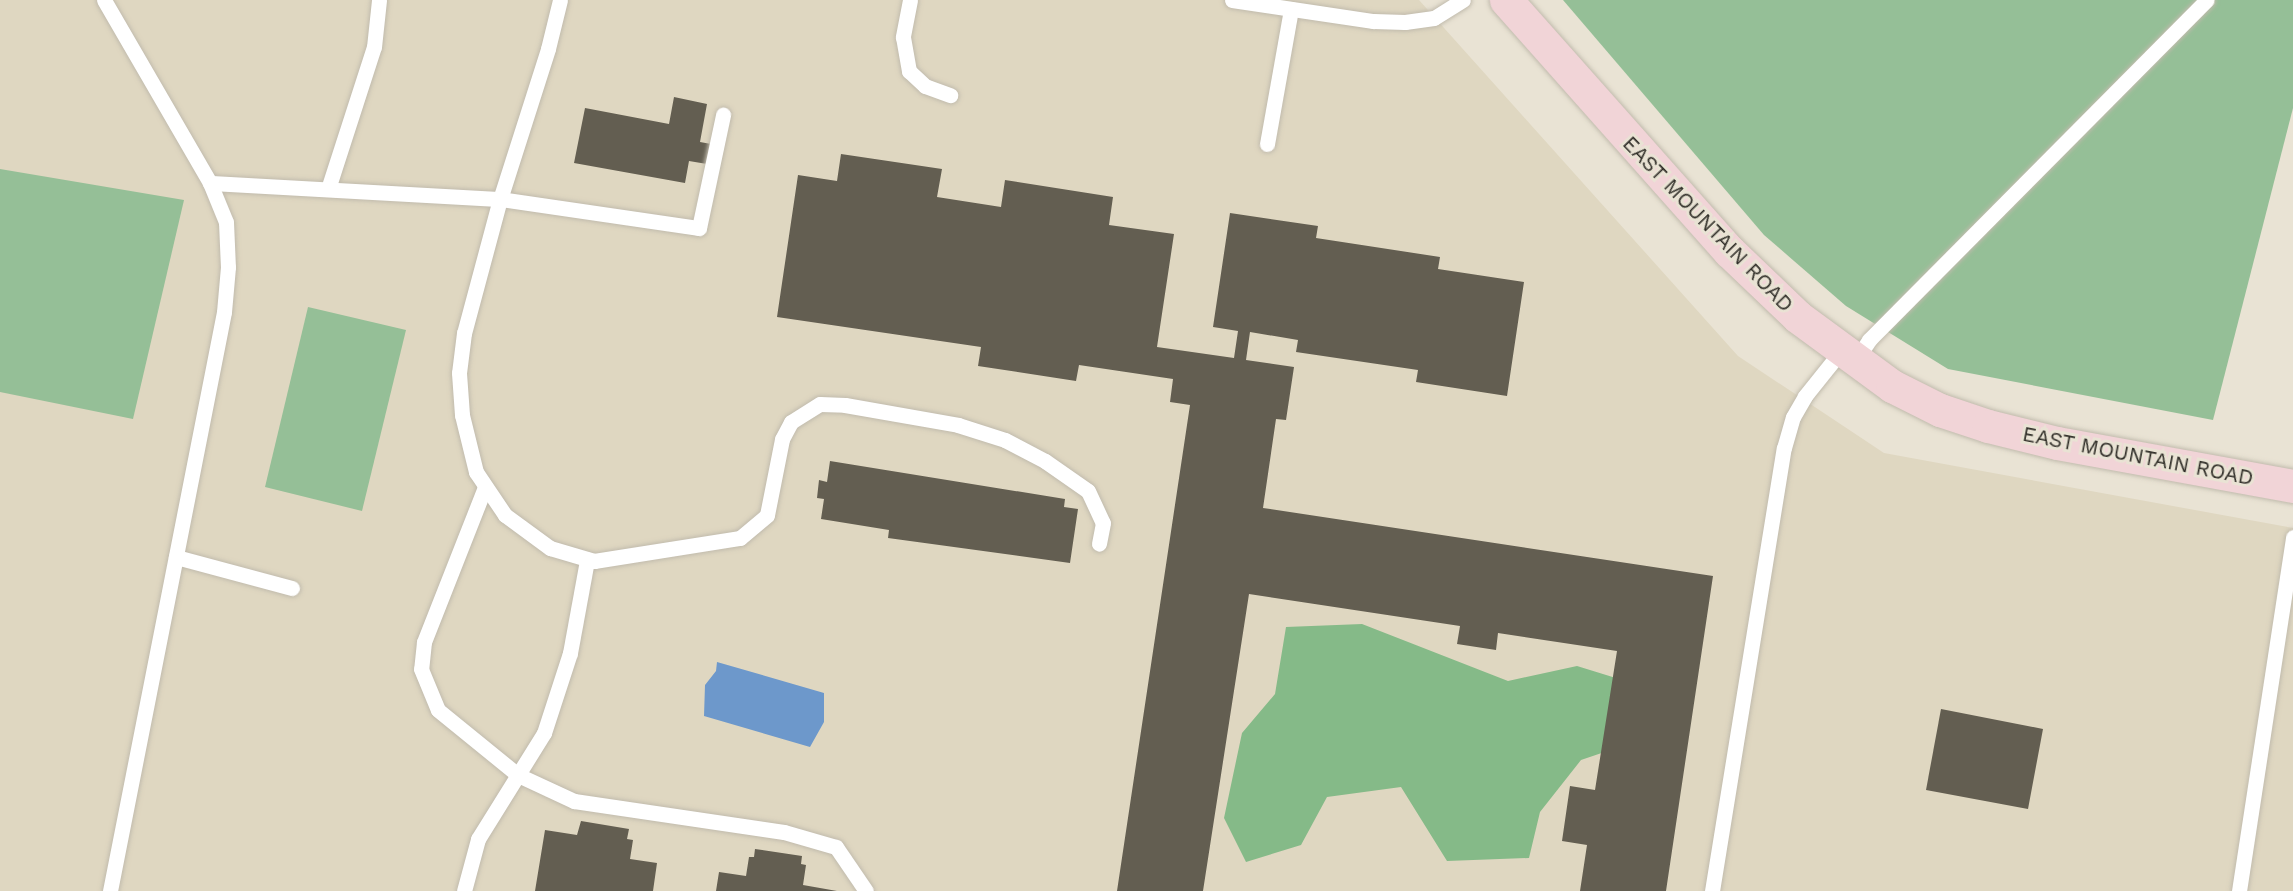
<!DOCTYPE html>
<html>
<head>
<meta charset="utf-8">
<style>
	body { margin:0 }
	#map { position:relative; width:2293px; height:891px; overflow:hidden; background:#e9e3d4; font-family:"Work Sans",sans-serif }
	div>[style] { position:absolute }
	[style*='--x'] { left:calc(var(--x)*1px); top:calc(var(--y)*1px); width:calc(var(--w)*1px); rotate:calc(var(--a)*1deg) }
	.built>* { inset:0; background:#dfd7c1 }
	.green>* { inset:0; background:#95bf97 }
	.forest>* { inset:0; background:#85ba88 }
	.water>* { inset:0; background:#6d98cb }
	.building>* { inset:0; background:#635e51 }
	.roads { filter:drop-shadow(0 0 2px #c1bbad) drop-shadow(0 0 2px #c1bbad) }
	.lane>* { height:15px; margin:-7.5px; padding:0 7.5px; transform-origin:7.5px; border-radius:7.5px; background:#fff }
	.secondary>* { height:33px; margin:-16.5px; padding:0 16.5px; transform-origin:16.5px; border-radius:16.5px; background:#f1d4d7 }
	span { translate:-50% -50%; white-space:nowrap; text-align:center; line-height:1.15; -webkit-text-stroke:6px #e9e3d4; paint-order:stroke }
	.street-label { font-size:21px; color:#312f29 }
</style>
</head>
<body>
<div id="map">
	<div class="built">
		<i style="clip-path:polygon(0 0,1419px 0,1738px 356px,1884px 453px,2293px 528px,2293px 891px,0 891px)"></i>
	</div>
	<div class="green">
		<i style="clip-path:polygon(1563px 0,2293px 0,2293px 108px,2213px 420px,1948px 369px,1846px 306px,1764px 235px)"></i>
		<i style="clip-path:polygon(0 169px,184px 200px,133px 419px,0 392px)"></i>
		<i style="clip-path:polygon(308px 307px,406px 330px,362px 511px,265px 487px)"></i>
	</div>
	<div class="forest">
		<i style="clip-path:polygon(1362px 624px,1508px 681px,1577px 666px,1645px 687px,1634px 742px,1581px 760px,1540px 812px,1529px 858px,1447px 861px,1401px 787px,1327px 797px,1301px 845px,1246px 862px,1224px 818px,1242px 733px,1275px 694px,1286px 627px)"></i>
	</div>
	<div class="water">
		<i style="clip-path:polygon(717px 662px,824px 693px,824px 722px,810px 747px,704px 716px,705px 685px,716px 671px)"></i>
	</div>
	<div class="building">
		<i style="clip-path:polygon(674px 97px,707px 104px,700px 142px,711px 144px,707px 164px,689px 161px,685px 183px,574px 163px,585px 108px,669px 124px)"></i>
		<i style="clip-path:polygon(841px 154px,942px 169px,937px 197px,1001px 207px,1005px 180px,1113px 197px,1109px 225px,1174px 234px,1157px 347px,1234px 358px,1238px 331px,1213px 327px,1230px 213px,1318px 226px,1316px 238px,1440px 257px,1438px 269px,1524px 282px,1507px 396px,1416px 382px,1418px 370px,1296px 352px,1298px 340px,1250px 332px,1246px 360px,1294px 367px,1286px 420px,1276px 419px,1263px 508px,1713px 576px,1666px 891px,1580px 891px,1587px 845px,1562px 841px,1570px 786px,1595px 790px,1617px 651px,1498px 633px,1496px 650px,1457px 644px,1460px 626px,1249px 594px,1203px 891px,1117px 891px,1190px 405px,1170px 402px,1173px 379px,1079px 365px,1076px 381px,978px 366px,981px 347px,777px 317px,798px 175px,837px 181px)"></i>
		<i style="clip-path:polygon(830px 461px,1065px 499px,1064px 507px,1078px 509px,1070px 563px,888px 538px,889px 530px,821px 519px,824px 499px,817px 498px,819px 480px,827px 482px)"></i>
		<i style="clip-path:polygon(1941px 709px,2043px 729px,2028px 809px,1926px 790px)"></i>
		<i style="clip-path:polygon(581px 821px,629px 829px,627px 839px,633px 840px,630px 859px,657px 863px,653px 891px,535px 891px,545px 830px,577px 835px)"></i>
		<i style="clip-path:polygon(755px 849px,802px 856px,801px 864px,806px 865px,803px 885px,837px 891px,716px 891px,719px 872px,746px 876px,749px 857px,754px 857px)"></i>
	</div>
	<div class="roads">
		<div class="lane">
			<i style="--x:104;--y:0;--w:211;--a:59.9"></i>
			<i style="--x:210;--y:183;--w:42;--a:67.7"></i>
			<i style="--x:226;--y:222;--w:45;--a:87.5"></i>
			<i style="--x:228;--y:267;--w:45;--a:95.1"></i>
			<i style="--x:224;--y:312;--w:590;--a:101.14"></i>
			<i style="--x:560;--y:0;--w:50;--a:103.8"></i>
			<i style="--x:548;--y:49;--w:157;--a:107.7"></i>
			<i style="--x:500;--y:199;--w:139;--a:105"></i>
			<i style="--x:464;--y:333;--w:40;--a:97.1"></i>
			<i style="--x:459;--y:373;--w:42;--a:85.9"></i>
			<i style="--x:462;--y:415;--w:59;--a:76.2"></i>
			<i style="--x:476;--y:472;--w:52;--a:56"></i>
			<i style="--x:505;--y:515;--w:56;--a:36.3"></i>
			<i style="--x:550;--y:548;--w:46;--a:16.5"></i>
			<i style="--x:594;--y:561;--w:148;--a:-9"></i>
			<i style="--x:740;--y:538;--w:35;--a:-40"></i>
			<i style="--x:767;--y:515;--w:77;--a:-78.8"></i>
			<i style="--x:782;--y:439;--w:19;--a:-62"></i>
			<i style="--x:791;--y:422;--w:34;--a:-32"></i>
			<i style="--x:820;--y:404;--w:25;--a:2"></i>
			<i style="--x:845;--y:405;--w:115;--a:10"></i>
			<i style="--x:958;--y:425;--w:49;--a:17.7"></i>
			<i style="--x:1005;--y:440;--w:45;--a:27.7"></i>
			<i style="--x:1045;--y:461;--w:52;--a:34.9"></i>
			<i style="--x:1088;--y:491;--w:35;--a:65"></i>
			<i style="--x:1103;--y:523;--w:21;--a:101"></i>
			<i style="--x:910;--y:0;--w:38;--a:101"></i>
			<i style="--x:903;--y:37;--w:35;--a:80"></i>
			<i style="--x:909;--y:71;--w:22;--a:43"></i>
			<i style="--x:925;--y:86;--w:27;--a:20"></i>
			<i style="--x:1232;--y:0;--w:143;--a:8.5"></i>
			<i style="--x:1373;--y:21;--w:32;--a:2"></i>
			<i style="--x:1405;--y:22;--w:29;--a:-8"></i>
			<i style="--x:1434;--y:18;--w:34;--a:-32"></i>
			<i style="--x:1267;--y:144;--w:137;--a:-79.9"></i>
			<i style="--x:210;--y:183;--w:290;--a:3.2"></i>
			<i style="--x:500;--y:199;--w:201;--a:8.3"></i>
			<i style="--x:699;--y:228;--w:116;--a:-78"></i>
			<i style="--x:328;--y:189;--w:149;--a:-72.1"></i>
			<i style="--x:374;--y:47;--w:47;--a:-83.9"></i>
			<i style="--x:1855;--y:361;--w:25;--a:-56"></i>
			<i style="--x:1869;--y:340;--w:479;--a:-45.2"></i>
			<i style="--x:485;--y:487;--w:167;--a:111.5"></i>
			<i style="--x:424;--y:642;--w:27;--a:96"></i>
			<i style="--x:421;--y:669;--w:44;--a:67.5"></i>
			<i style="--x:438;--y:710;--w:103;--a:39.1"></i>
			<i style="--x:518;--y:775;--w:62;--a:24.9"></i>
			<i style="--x:574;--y:801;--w:212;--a:8.4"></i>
			<i style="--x:784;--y:832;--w:54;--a:16.1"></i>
			<i style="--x:836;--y:847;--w:53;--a:55.7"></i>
			<i style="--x:176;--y:557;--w:120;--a:15"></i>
			<i style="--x:464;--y:891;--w:54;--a:-74.9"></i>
			<i style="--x:478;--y:839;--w:125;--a:-58.1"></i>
			<i style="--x:544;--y:733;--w:84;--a:-72"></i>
			<i style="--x:570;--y:653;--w:95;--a:-79.6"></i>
			<i style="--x:1712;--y:891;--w:449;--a:-80.8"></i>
			<i style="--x:1784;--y:448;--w:32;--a:-74"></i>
			<i style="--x:1793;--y:417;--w:24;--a:-60"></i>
			<i style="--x:1805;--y:396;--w:58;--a:-51.3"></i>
			<i style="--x:2239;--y:891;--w:358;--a:-81.3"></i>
		</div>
		<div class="secondary">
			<i style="--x:1506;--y:0;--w:336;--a:48.4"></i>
			<i style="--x:1729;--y:251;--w:95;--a:43.7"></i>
			<i style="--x:1798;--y:317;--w:117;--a:36.3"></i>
			<i style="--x:1892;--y:386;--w:54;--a:26.6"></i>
			<i style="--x:1940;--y:410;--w:51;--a:18.4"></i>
			<i style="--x:1988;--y:426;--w:71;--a:13.8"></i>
			<i style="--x:2057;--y:443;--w:240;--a:10.3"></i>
		</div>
	</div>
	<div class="street-label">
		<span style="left:1708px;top:224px;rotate:46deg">EAST MOUNTAIN ROAD</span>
		<span style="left:2138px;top:456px;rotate:11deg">EAST MOUNTAIN ROAD</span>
	</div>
</div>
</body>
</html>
